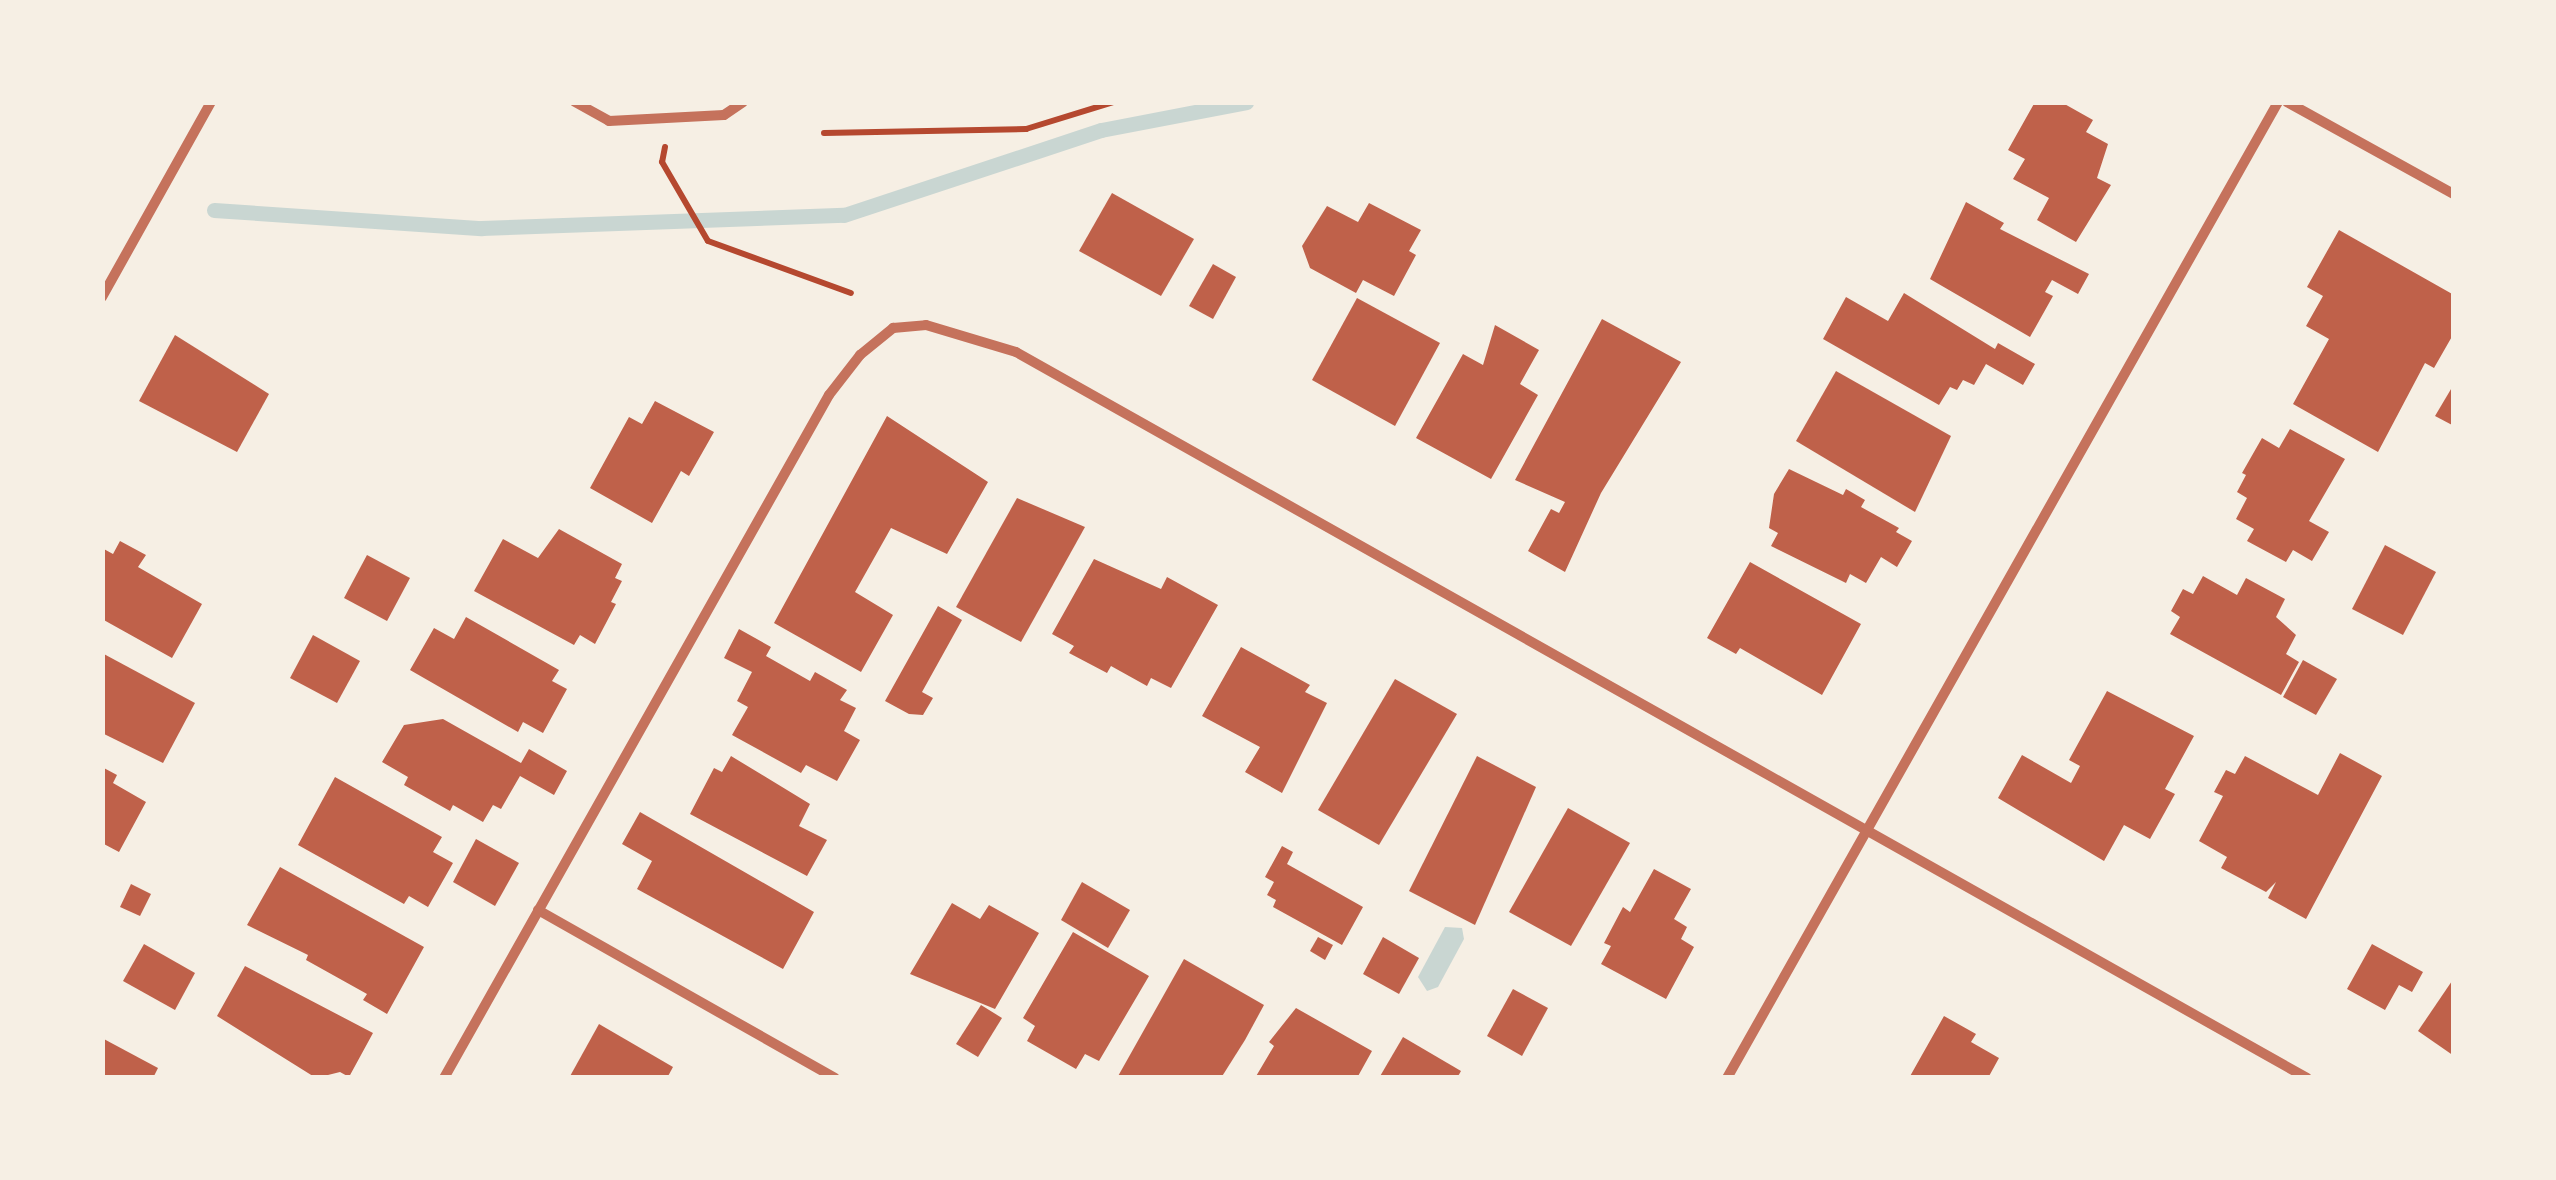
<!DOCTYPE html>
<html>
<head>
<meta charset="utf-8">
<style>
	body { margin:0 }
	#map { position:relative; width:2556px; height:1180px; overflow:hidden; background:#f6efe4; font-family:Mulish,sans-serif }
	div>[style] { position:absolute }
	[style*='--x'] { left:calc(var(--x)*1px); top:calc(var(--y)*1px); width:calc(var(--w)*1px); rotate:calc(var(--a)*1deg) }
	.water>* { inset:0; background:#c9d6d2 }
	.stream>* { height:15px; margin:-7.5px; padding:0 7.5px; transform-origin:7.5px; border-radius:7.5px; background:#c9d6d2 }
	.building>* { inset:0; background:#bf614a }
	.path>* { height:6px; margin:-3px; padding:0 3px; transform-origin:3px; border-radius:3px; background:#b5482f }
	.minor>* { height:10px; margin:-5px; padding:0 5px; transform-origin:5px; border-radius:5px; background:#c5725c }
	span { translate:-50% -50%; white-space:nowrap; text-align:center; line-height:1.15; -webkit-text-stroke:9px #f6efe4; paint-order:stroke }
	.frame { position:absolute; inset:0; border:105px solid #f6efe4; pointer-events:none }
</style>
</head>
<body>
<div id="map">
	<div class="water">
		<i style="clip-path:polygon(1445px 927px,1462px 928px,1464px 939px,1438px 987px,1427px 991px,1418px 977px)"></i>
	</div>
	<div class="stream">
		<i style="--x:214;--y:210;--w:268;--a:3.9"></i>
		<i style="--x:481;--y:228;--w:363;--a:-2.1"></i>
		<i style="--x:844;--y:215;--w:271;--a:-18.3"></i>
		<i style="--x:1101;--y:130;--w:148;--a:-10.9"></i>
	</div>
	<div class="building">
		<i style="clip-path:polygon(2035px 102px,2061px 102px,2093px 120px,2086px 132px,2108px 144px,2097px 178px,2111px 185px,2076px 242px,2037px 220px,2049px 198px,2013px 179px,2025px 159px,2008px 150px)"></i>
		<i style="clip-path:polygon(1112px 193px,1194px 239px,1161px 296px,1079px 251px)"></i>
		<i style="clip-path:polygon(1966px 202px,2004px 223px,2000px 229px,2089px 274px,2078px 294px,2052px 280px,2045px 292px,2053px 296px,2030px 337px,1930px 279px)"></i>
		<i style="clip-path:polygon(1369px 203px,1421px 230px,1409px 251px,1416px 255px,1394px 296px,1363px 280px,1356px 293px,1310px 268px,1302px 246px,1327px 206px,1358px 222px)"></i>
		<i style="clip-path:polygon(2339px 230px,2454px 295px,2454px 333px,2434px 368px,2425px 363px,2378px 452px,2293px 404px,2329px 339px,2306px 326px,2323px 296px,2307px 287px)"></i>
		<i style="clip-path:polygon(1213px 264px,1236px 277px,1213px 319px,1189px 306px)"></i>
		<i style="clip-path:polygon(1904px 293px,1995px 349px,1998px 343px,2035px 364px,2023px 385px,1986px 364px,1974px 385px,1963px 380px,1957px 390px,1950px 387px,1939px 405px,1823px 339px,1846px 297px,1888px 321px)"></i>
		<i style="clip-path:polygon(1357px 298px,1440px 343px,1395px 426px,1312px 380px)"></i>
		<i style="clip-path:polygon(1602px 319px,1681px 362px,1601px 493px,1565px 572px,1528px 551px,1551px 509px,1559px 513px,1565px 502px,1515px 480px)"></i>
		<i style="clip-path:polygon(1495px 325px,1539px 350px,1520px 384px,1538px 395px,1491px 479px,1416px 438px,1463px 354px,1483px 365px)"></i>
		<i style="clip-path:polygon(175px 335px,269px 394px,237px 452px,139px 401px)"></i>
		<i style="clip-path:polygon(1836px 371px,1951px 436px,1915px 512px,1796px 441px)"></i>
		<i style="clip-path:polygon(2454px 384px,2454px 426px,2435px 416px)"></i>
		<i style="clip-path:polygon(655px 401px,714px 432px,689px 476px,681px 471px,652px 523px,590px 488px,629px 417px,642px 424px)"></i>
		<i style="clip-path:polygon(887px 416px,988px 482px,947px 554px,891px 528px,855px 592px,893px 615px,861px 672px,774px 623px)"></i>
		<i style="clip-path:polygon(2290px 429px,2345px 459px,2309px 521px,2329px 532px,2312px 561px,2293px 550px,2286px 562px,2247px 541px,2254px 529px,2236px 519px,2247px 498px,2237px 492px,2246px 475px,2242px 473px,2262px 438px,2279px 448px)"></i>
		<i style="clip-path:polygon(1789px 469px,1843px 495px,1846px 489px,1865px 500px,1861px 507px,1899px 528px,1896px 532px,1912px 541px,1897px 567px,1881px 557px,1866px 583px,1850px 574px,1846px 583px,1771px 546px,1778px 533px,1769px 528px,1774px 494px)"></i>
		<i style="clip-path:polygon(1017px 498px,1085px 527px,1021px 642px,956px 607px)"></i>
		<i style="clip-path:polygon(559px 529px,622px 564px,615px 578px,622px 581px,611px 602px,616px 604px,595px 644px,580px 635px,574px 645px,474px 591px,503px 539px,538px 558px)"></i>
		<i style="clip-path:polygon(120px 541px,146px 555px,138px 567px,202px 604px,172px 658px,102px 619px,102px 548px,113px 554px)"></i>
		<i style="clip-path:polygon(2385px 545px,2436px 572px,2403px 635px,2352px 609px)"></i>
		<i style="clip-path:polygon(367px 555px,410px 578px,387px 621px,344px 598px)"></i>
		<i style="clip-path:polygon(1094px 559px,1161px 589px,1167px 577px,1218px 605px,1171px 688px,1151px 678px,1147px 686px,1111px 666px,1107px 673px,1069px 653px,1074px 646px,1052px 634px)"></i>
		<i style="clip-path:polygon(1750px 562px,1861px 624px,1822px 695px,1740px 648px,1736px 654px,1707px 638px)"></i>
		<i style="clip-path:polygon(2203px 576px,2237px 595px,2246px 578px,2285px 599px,2276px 617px,2296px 635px,2286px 654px,2299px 662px,2281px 695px,2170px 634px,2180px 617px,2171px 611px,2183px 589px,2193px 594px)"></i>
		<i style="clip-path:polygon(938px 606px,962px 620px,922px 692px,933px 698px,923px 715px,909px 714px,885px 701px)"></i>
		<i style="clip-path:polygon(466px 617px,559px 670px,552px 681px,567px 689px,543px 733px,523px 722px,518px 732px,410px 670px,434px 628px,454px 639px)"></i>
		<i style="clip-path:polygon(739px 629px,771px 647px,766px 656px,810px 681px,815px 672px,847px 690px,840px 700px,856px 708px,844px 731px,860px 740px,837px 781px,806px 765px,801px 773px,732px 735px,748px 707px,737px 701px,752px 672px,724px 658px)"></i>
		<i style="clip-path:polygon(313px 635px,360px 661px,337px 703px,290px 678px)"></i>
		<i style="clip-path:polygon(1241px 647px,1310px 685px,1305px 692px,1327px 703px,1282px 793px,1245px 772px,1260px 747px,1202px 716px)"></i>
		<i style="clip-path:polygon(102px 653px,195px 703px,163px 763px,102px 733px)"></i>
		<i style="clip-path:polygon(2303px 660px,2337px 679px,2316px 715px,2283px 697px)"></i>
		<i style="clip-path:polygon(1395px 679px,1457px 714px,1379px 845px,1318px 810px)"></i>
		<i style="clip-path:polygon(2107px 691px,2194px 736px,2165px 789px,2175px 794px,2150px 839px,2124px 825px,2104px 861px,1998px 798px,2022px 755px,2071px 783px,2080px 766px,2069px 760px)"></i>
		<i style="clip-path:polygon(443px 719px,521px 763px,529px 749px,567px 771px,554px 795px,520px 776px,501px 809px,493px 805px,483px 822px,453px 805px,450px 811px,404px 785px,408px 777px,382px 762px,404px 725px)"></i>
		<i style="clip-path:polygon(2340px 753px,2382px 776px,2306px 919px,2268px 898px,2276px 882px,2266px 892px,2221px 868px,2227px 857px,2199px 841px,2223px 796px,2214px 792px,2226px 770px,2235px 774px,2245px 756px,2318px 795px)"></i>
		<i style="clip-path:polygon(731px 756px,810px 804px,799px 826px,827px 840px,807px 876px,690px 814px,714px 768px,722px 772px)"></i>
		<i style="clip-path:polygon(1477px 756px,1536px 787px,1475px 925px,1409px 891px)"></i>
		<i style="clip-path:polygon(102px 767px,117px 775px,113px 783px,146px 802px,119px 852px,102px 843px)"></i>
		<i style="clip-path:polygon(335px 777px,442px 837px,433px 852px,453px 863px,428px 907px,409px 896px,404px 904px,298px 845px)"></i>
		<i style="clip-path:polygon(1568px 808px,1630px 843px,1571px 946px,1509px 912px)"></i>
		<i style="clip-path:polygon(640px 812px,814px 912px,783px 969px,637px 889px,652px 861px,622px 844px)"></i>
		<i style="clip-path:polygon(476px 839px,519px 863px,495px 906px,453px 882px)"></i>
		<i style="clip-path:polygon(1282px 846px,1293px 852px,1287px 864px,1363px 907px,1342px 945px,1273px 907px,1276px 900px,1267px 895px,1274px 882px,1265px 877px)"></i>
		<i style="clip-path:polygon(280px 867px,424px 947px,387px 1014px,363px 1000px,367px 994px,306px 960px,308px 955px,247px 925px)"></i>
		<i style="clip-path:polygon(1654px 869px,1691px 889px,1674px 919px,1687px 927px,1681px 939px,1694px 947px,1666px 999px,1601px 964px,1611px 946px,1604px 943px,1623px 907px,1630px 912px)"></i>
		<i style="clip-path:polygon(1082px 882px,1130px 910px,1108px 948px,1061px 920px)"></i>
		<i style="clip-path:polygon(131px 884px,151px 894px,140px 916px,120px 907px)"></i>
		<i style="clip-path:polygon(952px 903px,980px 919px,989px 905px,1039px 933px,995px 1009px,910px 974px)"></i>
		<i style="clip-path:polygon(1073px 932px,1149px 976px,1099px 1061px,1085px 1054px,1076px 1069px,1027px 1041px,1035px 1026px,1023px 1018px)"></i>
		<i style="clip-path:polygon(1318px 937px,1333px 945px,1325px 960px,1310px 951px)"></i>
		<i style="clip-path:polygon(1383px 937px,1419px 958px,1399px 994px,1363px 974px)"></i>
		<i style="clip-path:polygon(144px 944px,195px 973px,175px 1010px,123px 981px)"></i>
		<i style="clip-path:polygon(2372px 944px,2423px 972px,2412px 992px,2399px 985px,2385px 1010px,2347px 989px)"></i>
		<i style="clip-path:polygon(1184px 959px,1264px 1005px,1245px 1040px,1221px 1078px,1117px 1078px)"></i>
		<i style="clip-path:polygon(245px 966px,373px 1033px,349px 1077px,340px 1072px,316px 1078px,217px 1016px)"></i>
		<i style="clip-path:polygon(2454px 978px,2454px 1056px,2418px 1031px)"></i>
		<i style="clip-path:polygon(1513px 989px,1548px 1008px,1522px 1056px,1487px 1036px)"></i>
		<i style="clip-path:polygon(981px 1005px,1002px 1018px,978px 1057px,956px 1044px)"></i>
		<i style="clip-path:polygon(1296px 1008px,1372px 1051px,1357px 1078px,1255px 1078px,1274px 1046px,1269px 1042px)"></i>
		<i style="clip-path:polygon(1944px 1016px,1976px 1034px,1971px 1042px,1999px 1058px,1988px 1078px,1909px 1078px)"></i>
		<i style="clip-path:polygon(599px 1024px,673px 1067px,667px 1078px,569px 1078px)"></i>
		<i style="clip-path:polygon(1403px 1037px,1461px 1071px,1457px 1078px,1379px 1078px)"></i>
		<i style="clip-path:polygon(102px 1038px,158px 1068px,153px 1078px,102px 1078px)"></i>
	</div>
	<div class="path">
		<i style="--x:824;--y:133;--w:202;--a:-1.1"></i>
		<i style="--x:1026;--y:129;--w:92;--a:-17.1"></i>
		<i style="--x:665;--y:147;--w:15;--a:101"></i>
		<i style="--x:662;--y:162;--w:91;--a:59.8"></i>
		<i style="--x:708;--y:241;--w:152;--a:20"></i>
	</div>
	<div class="minor">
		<i style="--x:575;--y:102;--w:39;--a:29"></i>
		<i style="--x:609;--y:121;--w:115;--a:-3"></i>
		<i style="--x:724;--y:115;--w:23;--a:-34"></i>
		<i style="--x:2287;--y:102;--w:191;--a:28.9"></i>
		<i style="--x:102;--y:297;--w:223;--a:-60.8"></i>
		<i style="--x:538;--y:910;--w:341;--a:29.5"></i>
		<i style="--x:444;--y:1078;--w:784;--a:-60.59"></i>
		<i style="--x:829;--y:395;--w:51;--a:-52.2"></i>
		<i style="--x:860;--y:355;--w:43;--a:-39.3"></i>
		<i style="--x:893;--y:328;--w:33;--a:-5"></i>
		<i style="--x:926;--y:325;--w:94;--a:16.7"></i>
		<i style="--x:1016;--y:352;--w:1481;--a:29.35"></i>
		<i style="--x:1727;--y:1078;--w:1121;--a:-60.55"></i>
	</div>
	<div class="frame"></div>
</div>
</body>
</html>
